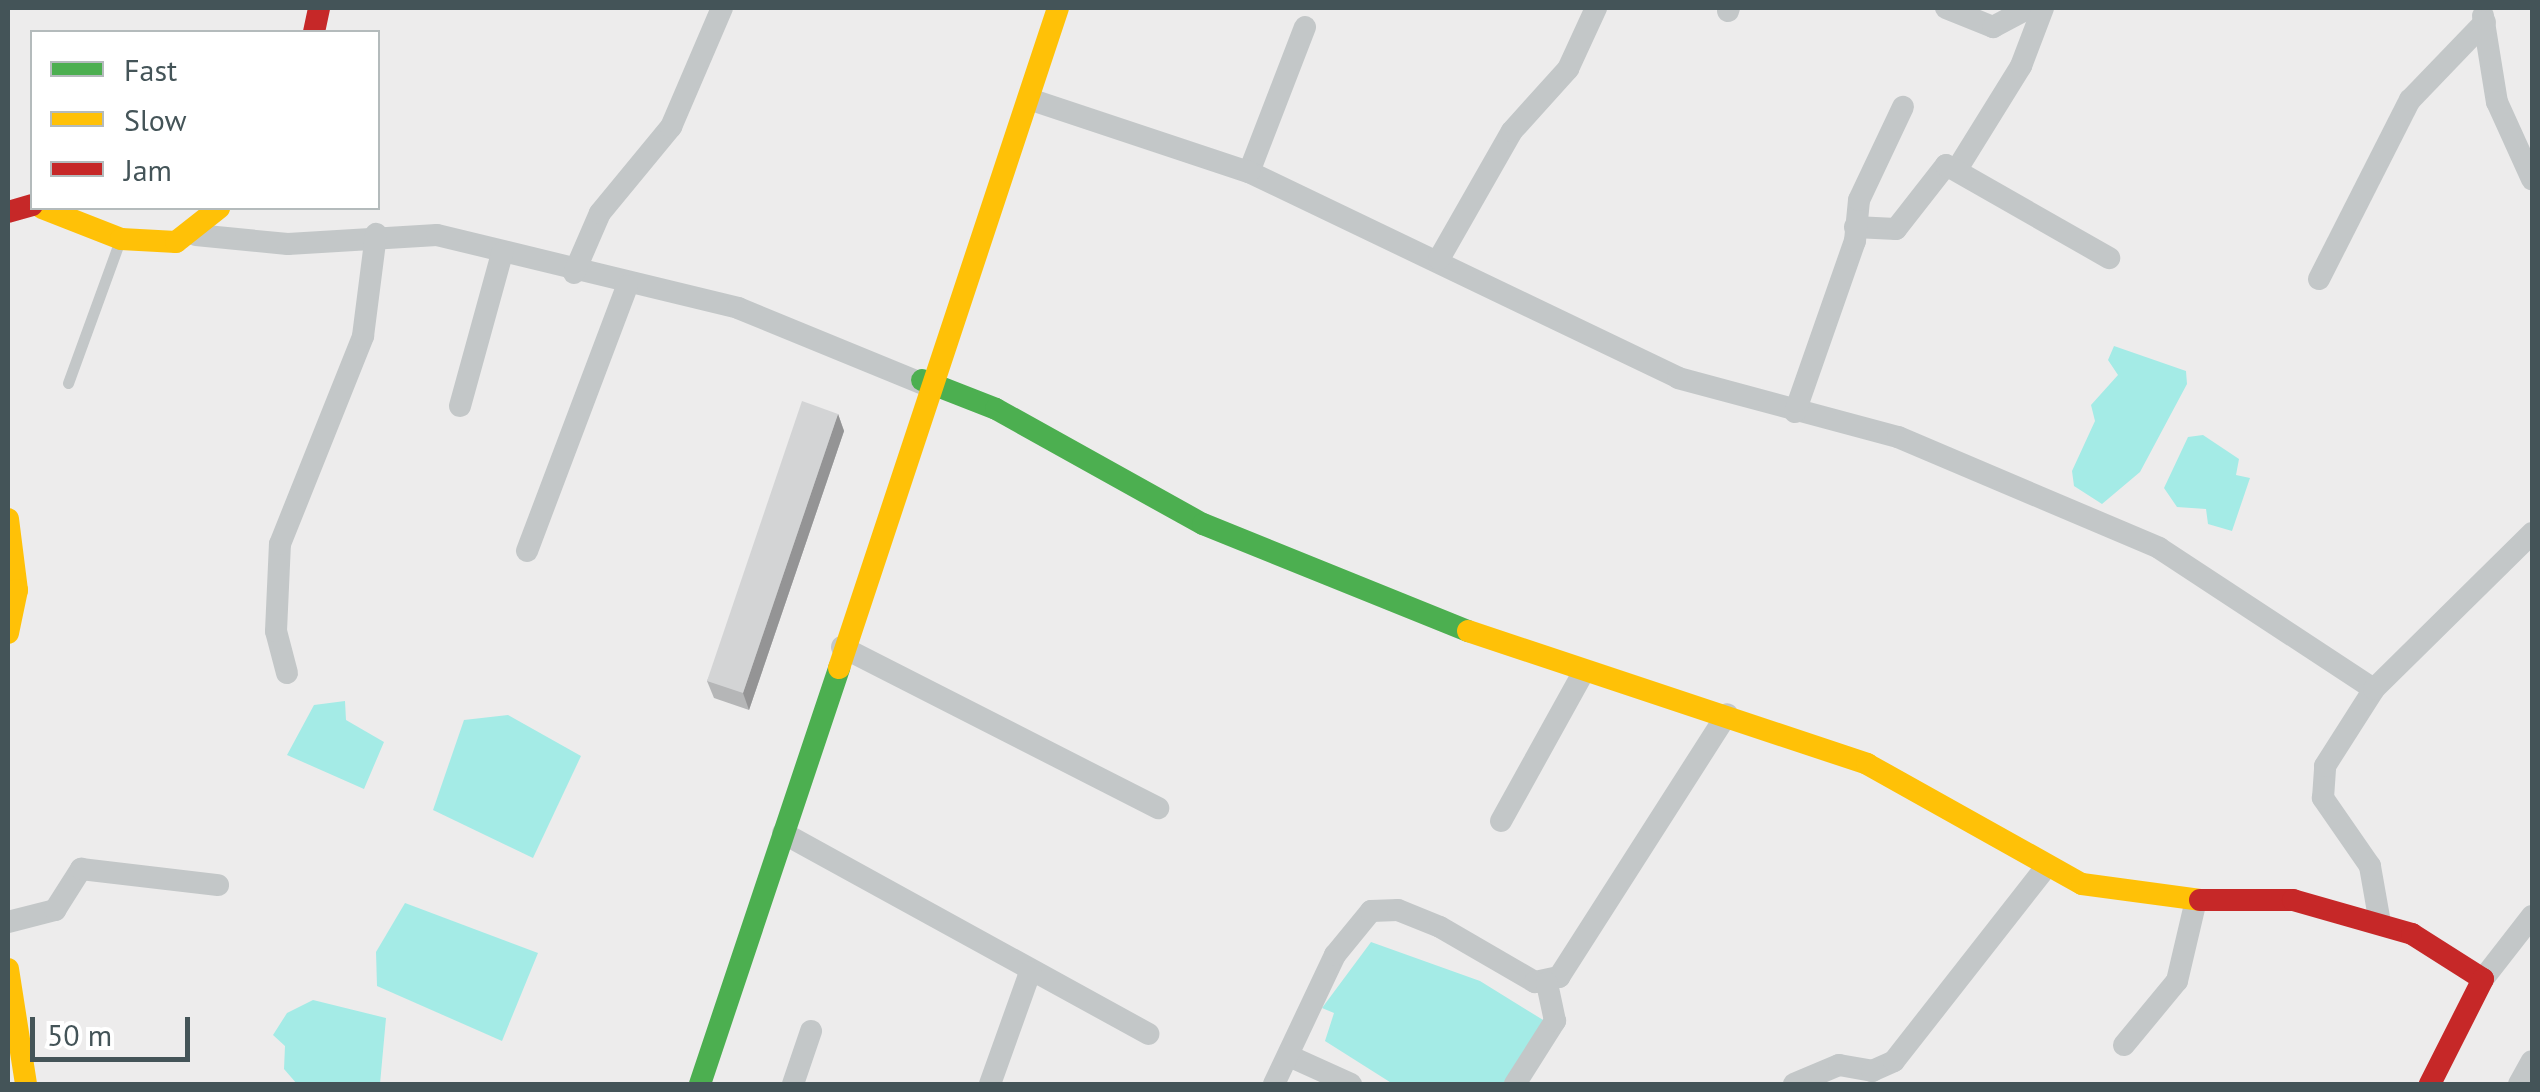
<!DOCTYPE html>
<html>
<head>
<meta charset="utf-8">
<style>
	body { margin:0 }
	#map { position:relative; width:2540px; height:1092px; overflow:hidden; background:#edecec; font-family:"PT Sans",sans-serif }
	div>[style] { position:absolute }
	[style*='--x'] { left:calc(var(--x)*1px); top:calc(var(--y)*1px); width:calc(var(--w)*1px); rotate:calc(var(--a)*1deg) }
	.water>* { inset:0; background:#a4ebe6 }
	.lane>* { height:11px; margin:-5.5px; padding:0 5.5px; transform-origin:5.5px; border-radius:5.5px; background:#c3c7c8 }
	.street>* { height:22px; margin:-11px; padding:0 11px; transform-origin:11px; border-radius:11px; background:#c3c7c8 }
	.fast>* { height:22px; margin:-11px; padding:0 11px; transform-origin:11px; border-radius:11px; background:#4caf50 }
	.slow>* { height:22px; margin:-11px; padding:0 11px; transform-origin:11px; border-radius:11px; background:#ffc107 }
	.jam>* { height:22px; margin:-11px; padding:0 11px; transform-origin:11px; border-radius:11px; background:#c62828 }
	.wall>* { inset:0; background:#b5b6b7 }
	.shaded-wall>* { inset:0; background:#949495 }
	.building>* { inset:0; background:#d3d4d5 }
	span { translate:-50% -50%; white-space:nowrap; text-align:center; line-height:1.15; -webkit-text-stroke:9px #fff; paint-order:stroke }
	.frame { position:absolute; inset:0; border:10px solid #445458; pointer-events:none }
	.legend { position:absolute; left:30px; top:30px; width:350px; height:180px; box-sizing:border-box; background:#fff; border:2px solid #b4bbbc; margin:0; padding:12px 18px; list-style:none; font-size:30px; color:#445458 }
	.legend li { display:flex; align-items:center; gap:20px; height:50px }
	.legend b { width:50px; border:2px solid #b4bbbc }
	.scale { position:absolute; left:30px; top:1017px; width:160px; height:45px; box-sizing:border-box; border:5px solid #445458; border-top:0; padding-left:12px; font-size:30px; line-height:35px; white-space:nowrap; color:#445458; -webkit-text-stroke:8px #fff; paint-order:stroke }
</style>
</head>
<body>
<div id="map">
	<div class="water">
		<i style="clip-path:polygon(2114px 346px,2186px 371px,2187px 384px,2140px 472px,2102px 504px,2074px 486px,2072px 471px,2095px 421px,2091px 405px,2118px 375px,2108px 360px)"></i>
		<i style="clip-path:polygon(2203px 435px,2239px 459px,2236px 475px,2250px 478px,2232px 531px,2208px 524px,2206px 509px,2177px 507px,2164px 488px,2188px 437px)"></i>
		<i style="clip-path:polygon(345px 701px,346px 720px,384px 742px,364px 789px,287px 755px,314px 705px)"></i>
		<i style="clip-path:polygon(508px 715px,581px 756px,533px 858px,433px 810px,464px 720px)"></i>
		<i style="clip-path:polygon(405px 903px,538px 953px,502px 1041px,377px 986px,376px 952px)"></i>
		<i style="clip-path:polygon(1371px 942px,1480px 981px,1548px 1023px,1517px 1084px,1393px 1084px,1325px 1041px,1334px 1013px,1322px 1008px)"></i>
		<i style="clip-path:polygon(313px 1000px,386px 1018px,380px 1084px,297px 1084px,284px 1069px,285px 1046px,273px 1035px,287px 1013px)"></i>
	</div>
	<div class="lane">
		<i style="--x:68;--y:383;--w:149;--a:-70"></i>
	</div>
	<div class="street">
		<i style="--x:1946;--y:8;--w:51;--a:22"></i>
		<i style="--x:1993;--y:27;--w:40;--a:-28"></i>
		<i style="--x:1728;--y:11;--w:3;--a:-72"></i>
		<i style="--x:2483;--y:16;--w:87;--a:80.8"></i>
		<i style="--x:2497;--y:102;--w:85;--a:65.6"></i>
		<i style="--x:1305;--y:27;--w:155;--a:111.1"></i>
		<i style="--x:1249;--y:172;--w:476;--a:25.6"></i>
		<i style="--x:1678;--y:378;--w:228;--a:15"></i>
		<i style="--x:1898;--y:437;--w:284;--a:23"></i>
		<i style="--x:2159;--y:548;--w:257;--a:33.3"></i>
		<i style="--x:1029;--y:99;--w:232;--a:18.4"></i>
		<i style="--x:1959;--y:166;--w:118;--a:-58.2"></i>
		<i style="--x:2021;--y:66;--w:62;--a:-69.2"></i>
		<i style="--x:1855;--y:227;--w:41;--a:2.8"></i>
		<i style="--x:1896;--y:229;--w:81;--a:-52"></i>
		<i style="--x:1946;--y:165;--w:188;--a:29.7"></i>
		<i style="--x:196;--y:235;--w:92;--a:5.6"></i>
		<i style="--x:288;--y:244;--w:149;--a:-3.5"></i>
		<i style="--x:437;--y:235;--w:310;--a:13.6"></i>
		<i style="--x:738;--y:308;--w:198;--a:22.3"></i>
		<i style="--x:1439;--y:259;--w:147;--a:-60.3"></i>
		<i style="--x:1512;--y:131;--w:84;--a:-47.9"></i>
		<i style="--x:1568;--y:69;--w:67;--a:-65.3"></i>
		<i style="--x:574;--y:273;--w:65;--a:-66.6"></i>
		<i style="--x:600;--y:213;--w:112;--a:-50.5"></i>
		<i style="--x:671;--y:127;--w:129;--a:-66.8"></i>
		<i style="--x:2319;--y:279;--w:201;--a:-63.1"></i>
		<i style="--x:2410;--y:100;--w:108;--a:-46.1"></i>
		<i style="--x:460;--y:406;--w:159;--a:-74.6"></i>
		<i style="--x:1795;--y:412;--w:181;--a:-70.7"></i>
		<i style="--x:1855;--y:241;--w:41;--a:-84.4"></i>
		<i style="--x:1859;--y:200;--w:103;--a:-64.7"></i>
		<i style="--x:527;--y:551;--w:283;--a:-69.3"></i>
		<i style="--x:842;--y:647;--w:355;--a:27"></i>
		<i style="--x:287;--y:673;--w:43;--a:-104.7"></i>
		<i style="--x:276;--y:631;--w:87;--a:-87.4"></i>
		<i style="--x:280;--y:544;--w:224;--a:-68.2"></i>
		<i style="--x:363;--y:336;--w:103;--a:-82.7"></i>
		<i style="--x:1501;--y:821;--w:169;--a:-61"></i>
		<i style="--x:783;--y:833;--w:417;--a:28.8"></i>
		<i style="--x:8;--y:922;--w:49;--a:-14.3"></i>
		<i style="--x:55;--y:910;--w:49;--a:-57.6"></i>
		<i style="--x:81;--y:869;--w:138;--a:6.7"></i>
		<i style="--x:2380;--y:923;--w:58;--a:-100"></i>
		<i style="--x:2370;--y:866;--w:83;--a:-124.7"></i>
		<i style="--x:2323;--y:798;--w:32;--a:-86"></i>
		<i style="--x:2325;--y:766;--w:91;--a:-57.5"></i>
		<i style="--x:2374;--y:689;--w:222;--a:-44.6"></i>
		<i style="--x:2483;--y:979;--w:80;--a:-52.1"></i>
		<i style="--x:2124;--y:1045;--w:83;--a:-50.4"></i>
		<i style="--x:2177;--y:981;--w:83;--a:-76.8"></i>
		<i style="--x:1289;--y:1056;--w:68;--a:24.3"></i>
		<i style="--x:793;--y:1084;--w:56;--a:-71.2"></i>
		<i style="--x:990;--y:1084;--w:119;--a:-70.3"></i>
		<i style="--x:1274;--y:1084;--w:143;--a:-64.7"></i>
		<i style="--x:1335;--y:955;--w:57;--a:-50.7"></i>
		<i style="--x:1371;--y:911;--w:27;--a:-2"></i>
		<i style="--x:1398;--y:910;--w:45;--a:22"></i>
		<i style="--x:1440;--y:927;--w:110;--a:30.1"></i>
		<i style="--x:1535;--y:982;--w:25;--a:-12"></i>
		<i style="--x:1559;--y:977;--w:312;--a:-57.4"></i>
		<i style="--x:1515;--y:1084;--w:75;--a:-57.6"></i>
		<i style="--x:1555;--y:1021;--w:39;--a:-102"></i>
		<i style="--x:1794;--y:1084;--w:49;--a:-22.9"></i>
		<i style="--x:1839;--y:1065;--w:34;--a:10"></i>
		<i style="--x:1872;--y:1071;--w:24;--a:-24"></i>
		<i style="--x:1894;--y:1061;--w:246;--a:-51.9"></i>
		<i style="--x:2519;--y:1084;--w:26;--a:-61"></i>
	</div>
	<div class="fast">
		<i style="--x:922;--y:380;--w:79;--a:21.4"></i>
		<i style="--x:996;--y:409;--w:237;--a:29.1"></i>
		<i style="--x:1203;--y:524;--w:286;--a:22"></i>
		<i style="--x:700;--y:1084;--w:439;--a:-71.5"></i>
	</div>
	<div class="slow">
		<i style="--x:42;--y:208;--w:85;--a:21.4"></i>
		<i style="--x:121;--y:239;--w:55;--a:3.1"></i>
		<i style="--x:176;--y:242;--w:55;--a:-38.3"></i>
		<i style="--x:8;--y:519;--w:72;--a:82.8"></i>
		<i style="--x:17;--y:590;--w:44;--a:101.8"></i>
		<i style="--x:1468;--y:631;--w:421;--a:18.4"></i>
		<i style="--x:1867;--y:764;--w:246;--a:29.2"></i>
		<i style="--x:2082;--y:884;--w:119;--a:7.7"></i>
		<i style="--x:839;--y:668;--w:695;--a:-71.64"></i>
		<i style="--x:8;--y:969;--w:116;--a:81.1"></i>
	</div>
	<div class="jam">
		<i style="--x:314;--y:32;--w:25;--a:-78"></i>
		<i style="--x:8;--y:212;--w:25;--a:-16"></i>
		<i style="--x:2200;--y:900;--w:93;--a:0"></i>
		<i style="--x:2293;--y:900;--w:124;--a:15.9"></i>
		<i style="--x:2412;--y:934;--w:84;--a:32.4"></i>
		<i style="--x:2483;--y:979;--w:118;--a:116.8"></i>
	</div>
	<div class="wall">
		<i style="clip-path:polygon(838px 414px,844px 431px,749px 710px,714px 698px,707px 681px)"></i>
	</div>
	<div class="shaded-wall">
		<i style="clip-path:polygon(838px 414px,844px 431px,749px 710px,743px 693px)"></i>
	</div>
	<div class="building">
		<i style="clip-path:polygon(802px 401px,838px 414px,743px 693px,707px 681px)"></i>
	</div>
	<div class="frame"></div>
	<ul class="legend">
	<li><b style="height:12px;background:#4caf50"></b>Fast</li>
	<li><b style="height:12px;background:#ffc107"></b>Slow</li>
	<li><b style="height:12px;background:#c62828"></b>Jam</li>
	</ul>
	<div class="scale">50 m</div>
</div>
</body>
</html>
